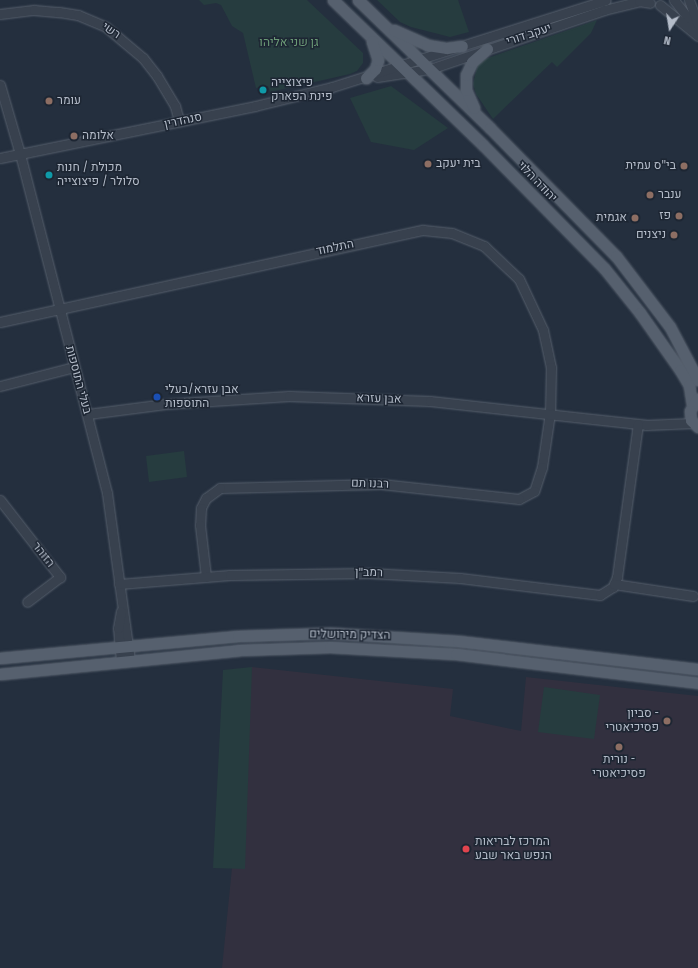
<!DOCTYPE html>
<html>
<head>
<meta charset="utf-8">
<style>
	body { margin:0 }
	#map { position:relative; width:698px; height:968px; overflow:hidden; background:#242f3e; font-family:"Fira Sans Condensed",Heebo,sans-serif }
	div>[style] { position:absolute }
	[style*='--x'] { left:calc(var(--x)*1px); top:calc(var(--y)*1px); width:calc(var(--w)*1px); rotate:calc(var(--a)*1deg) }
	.medical>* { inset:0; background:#32303f }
	.green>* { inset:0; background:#263c3f }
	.roads { filter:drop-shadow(0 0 1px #565f6c) drop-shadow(0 0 1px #565f6c) }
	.minor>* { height:9px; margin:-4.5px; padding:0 4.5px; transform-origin:4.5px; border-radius:4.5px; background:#38414e }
	.major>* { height:11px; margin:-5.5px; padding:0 5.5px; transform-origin:5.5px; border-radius:5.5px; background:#56606e }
	.dots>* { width:11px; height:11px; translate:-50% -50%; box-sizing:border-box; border:2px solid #1d2633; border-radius:50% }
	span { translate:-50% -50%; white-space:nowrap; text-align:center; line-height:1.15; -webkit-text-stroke:3px #1d2633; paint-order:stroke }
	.street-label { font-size:12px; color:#b4bcc9 }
	.park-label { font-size:12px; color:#6b9a76 }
	.poi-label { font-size:12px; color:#b4bcc9 }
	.left { translate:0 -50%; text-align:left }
	.right { translate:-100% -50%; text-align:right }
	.north { position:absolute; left:650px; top:8px; width:40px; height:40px; -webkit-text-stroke:3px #1d2633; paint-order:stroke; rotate:192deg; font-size:11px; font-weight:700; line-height:16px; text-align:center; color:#b4bcc9 }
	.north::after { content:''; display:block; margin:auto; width:14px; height:18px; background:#b4bcc9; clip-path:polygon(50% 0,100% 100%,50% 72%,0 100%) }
</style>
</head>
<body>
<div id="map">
	<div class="medical">
		<i style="clip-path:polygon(252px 667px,453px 689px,450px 716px,521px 731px,526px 677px,698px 696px,698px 968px,222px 968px)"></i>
	</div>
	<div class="green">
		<i style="clip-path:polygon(199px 0,307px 0,363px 53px,363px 63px,357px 71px,350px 74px,270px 92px,268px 86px,256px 88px,243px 33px,232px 26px,221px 5px,216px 3px,204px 5px)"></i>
		<i style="clip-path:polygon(377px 0,458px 0,469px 32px,450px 37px,411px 27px,400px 22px)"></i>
		<i style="clip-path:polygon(597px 20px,591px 33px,557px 67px,552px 62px,493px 119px,476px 94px,473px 84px,478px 63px,485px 59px)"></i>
		<i style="clip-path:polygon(391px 86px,448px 128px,414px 150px,371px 142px,350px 98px)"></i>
		<i style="clip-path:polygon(184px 451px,187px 477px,149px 482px,146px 456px)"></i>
		<i style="clip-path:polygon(252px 667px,245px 869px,213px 868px,223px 670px)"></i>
		<i style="clip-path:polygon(544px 687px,600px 695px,594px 739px,538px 732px)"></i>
	</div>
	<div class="roads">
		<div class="minor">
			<i style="--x:674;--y:0;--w:33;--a:52"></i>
			<i style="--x:689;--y:0;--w:27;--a:70"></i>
			<i style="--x:660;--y:5;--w:49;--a:39.2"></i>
			<i style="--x:0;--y:14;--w:34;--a:-7"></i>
			<i style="--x:34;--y:10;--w:25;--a:5"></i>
			<i style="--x:59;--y:12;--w:19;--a:9"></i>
			<i style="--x:78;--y:15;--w:30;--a:23"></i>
			<i style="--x:106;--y:27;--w:48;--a:40"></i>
			<i style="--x:143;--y:58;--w:23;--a:52"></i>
			<i style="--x:157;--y:76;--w:35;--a:59"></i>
			<i style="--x:175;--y:106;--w:16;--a:75"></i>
			<i style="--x:377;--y:77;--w:54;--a:-8.6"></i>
			<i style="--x:430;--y:69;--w:184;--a:-18.7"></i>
			<i style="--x:604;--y:10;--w:36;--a:-14"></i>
			<i style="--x:639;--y:1;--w:11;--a:10"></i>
			<i style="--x:0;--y:85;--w:72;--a:73.8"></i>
			<i style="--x:20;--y:154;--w:350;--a:75.6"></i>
			<i style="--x:107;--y:493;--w:169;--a:82.2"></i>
			<i style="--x:0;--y:158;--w:260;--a:-11.5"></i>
			<i style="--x:255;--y:106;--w:79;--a:-13.9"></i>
			<i style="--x:332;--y:87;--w:287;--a:-17.6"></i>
			<i style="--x:0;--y:322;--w:433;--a:-12.3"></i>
			<i style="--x:423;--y:230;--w:29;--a:6"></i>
			<i style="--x:452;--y:233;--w:35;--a:22"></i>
			<i style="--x:484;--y:246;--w:48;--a:43.3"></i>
			<i style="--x:519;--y:279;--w:56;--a:64.8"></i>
			<i style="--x:543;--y:330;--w:38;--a:78"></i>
			<i style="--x:551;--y:367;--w:46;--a:91.2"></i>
			<i style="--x:550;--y:413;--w:55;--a:98.4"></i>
			<i style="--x:542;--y:467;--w:25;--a:108"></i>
			<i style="--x:534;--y:491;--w:17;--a:152"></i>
			<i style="--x:519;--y:499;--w:139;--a:-173.8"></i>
			<i style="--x:381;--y:484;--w:161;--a:178.6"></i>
			<i style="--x:220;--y:488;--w:17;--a:144"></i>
			<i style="--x:206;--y:498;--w:11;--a:117"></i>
			<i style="--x:201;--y:508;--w:17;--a:93"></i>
			<i style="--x:200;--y:525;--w:52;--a:83.4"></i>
			<i style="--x:0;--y:386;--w:76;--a:-14.4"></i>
			<i style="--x:88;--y:414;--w:78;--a:-7.4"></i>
			<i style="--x:165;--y:404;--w:124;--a:-3.7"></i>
			<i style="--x:289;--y:396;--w:141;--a:2"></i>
			<i style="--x:430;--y:401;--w:217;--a:6.3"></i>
			<i style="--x:646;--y:425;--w:47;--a:-2.4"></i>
			<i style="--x:0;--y:500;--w:98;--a:52.1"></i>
			<i style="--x:60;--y:577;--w:41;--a:142.9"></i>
			<i style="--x:119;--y:584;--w:111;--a:-4.6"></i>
			<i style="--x:230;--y:575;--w:139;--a:-0.8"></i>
			<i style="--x:369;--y:573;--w:91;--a:3.1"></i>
			<i style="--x:460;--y:578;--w:141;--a:6.9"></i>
			<i style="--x:600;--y:595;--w:15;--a:-32"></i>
			<i style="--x:613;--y:587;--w:11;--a:-68"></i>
			<i style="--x:617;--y:577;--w:154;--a:-82.2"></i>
			<i style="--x:614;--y:584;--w:80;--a:8.6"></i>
			<i style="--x:121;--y:661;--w:33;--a:-95"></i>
			<i style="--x:118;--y:628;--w:17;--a:-80"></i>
		</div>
		<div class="major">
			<i style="--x:333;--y:0;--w:209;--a:44"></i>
			<i style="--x:483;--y:145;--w:173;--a:45.5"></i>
			<i style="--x:604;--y:268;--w:58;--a:51.3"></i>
			<i style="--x:640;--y:313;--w:70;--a:54.9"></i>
			<i style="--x:680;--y:370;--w:17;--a:59"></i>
			<i style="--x:689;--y:385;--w:19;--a:81"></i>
			<i style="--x:358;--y:0;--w:184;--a:44.1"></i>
			<i style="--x:490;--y:128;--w:180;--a:45.5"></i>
			<i style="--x:616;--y:256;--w:89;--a:52.7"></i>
			<i style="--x:670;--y:327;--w:60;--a:62.2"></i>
			<i style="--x:394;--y:30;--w:36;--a:24"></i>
			<i style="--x:427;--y:45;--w:20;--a:9"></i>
			<i style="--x:447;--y:48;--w:15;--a:-8"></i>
			<i style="--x:366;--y:78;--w:13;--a:-45"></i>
			<i style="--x:375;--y:69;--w:9;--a:-72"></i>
			<i style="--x:378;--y:60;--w:20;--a:-108"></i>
			<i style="--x:474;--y:108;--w:20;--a:-114"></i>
			<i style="--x:466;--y:90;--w:15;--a:-90"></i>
			<i style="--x:466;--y:75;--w:14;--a:-65"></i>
			<i style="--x:472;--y:62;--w:20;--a:-41"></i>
			<i style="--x:697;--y:399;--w:14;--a:120"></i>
			<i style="--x:690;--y:411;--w:9;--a:84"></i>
			<i style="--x:691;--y:420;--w:10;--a:45"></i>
			<i style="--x:0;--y:658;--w:239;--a:-5.3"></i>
			<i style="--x:238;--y:636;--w:92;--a:-1.9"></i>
			<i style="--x:330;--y:633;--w:128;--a:3.6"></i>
			<i style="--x:458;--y:641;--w:242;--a:6.7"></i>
			<i style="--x:0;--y:674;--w:240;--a:-5.7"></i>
			<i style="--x:239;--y:650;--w:91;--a:-1.9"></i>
			<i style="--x:330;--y:647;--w:126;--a:3.2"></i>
			<i style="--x:456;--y:654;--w:244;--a:6.8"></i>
		</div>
	</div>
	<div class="dots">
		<i style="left:263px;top:90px;background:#0f9aa8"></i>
		<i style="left:49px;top:101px;background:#8d6e63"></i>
		<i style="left:74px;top:136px;background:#8d6e63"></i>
		<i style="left:428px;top:164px;background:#8d6e63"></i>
		<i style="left:684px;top:166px;background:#8d6e63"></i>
		<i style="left:49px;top:175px;background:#0f9aa8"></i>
		<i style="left:650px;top:195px;background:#8d6e63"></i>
		<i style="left:679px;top:216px;background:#8d6e63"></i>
		<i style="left:635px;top:218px;background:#8d6e63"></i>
		<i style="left:674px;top:235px;background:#8d6e63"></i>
		<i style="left:157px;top:397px;background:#1a4fb4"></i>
		<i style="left:667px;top:721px;background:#8d6e63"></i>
		<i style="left:619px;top:747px;background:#8d6e63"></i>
		<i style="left:466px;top:849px;background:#e0444e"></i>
	</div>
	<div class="street-label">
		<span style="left:111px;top:31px;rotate:34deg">רשי</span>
		<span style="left:529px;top:35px;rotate:-18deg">יעקב דורי</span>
		<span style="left:183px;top:121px;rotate:-12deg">סנהדרין</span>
		<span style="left:537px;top:182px;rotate:46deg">יהודה הלוי</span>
		<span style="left:335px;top:248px;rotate:-12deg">התלמוד</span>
		<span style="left:78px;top:380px;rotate:75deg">בעלי התוספות</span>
		<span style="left:379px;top:399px;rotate:2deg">אבן עזרא</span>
		<span style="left:370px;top:484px;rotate:2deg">רבנו תם</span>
		<span style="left:43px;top:555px;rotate:52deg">הזוהר</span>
		<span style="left:369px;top:573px;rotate:1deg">רמב"ן</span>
		<span style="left:350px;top:635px;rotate:1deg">הצדיק מירושלים</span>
	</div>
	<div class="park-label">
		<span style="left:289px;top:43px">גן שני אליהו</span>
	</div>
	<div class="poi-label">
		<span class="left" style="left:271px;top:90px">פיצוצייה<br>פינת הפארק</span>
		<span class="left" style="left:57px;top:101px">עומר</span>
		<span class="left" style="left:82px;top:136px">אלומה</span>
		<span class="left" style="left:436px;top:164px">בית יעקב</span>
		<span class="right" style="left:676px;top:166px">בי"ס עמית</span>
		<span class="left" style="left:57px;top:175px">מכולת / חנות<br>סלולר / פיצוצייה</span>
		<span class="left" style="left:658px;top:195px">ענבר</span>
		<span class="right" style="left:671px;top:216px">פז</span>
		<span class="right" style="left:627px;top:218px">אגמית</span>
		<span class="right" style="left:666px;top:235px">ניצנים</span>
		<span class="left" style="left:165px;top:397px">אבן עזרא/בעלי<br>התוספות</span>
		<span class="right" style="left:659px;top:721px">סביון -<br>פסיכיאטרי</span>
		<span style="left:619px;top:767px">נורית -<br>פסיכיאטרי</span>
		<span class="left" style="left:475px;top:849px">המרכז לבריאות<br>הנפש באר שבע</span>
	</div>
	<div class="north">N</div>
</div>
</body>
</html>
